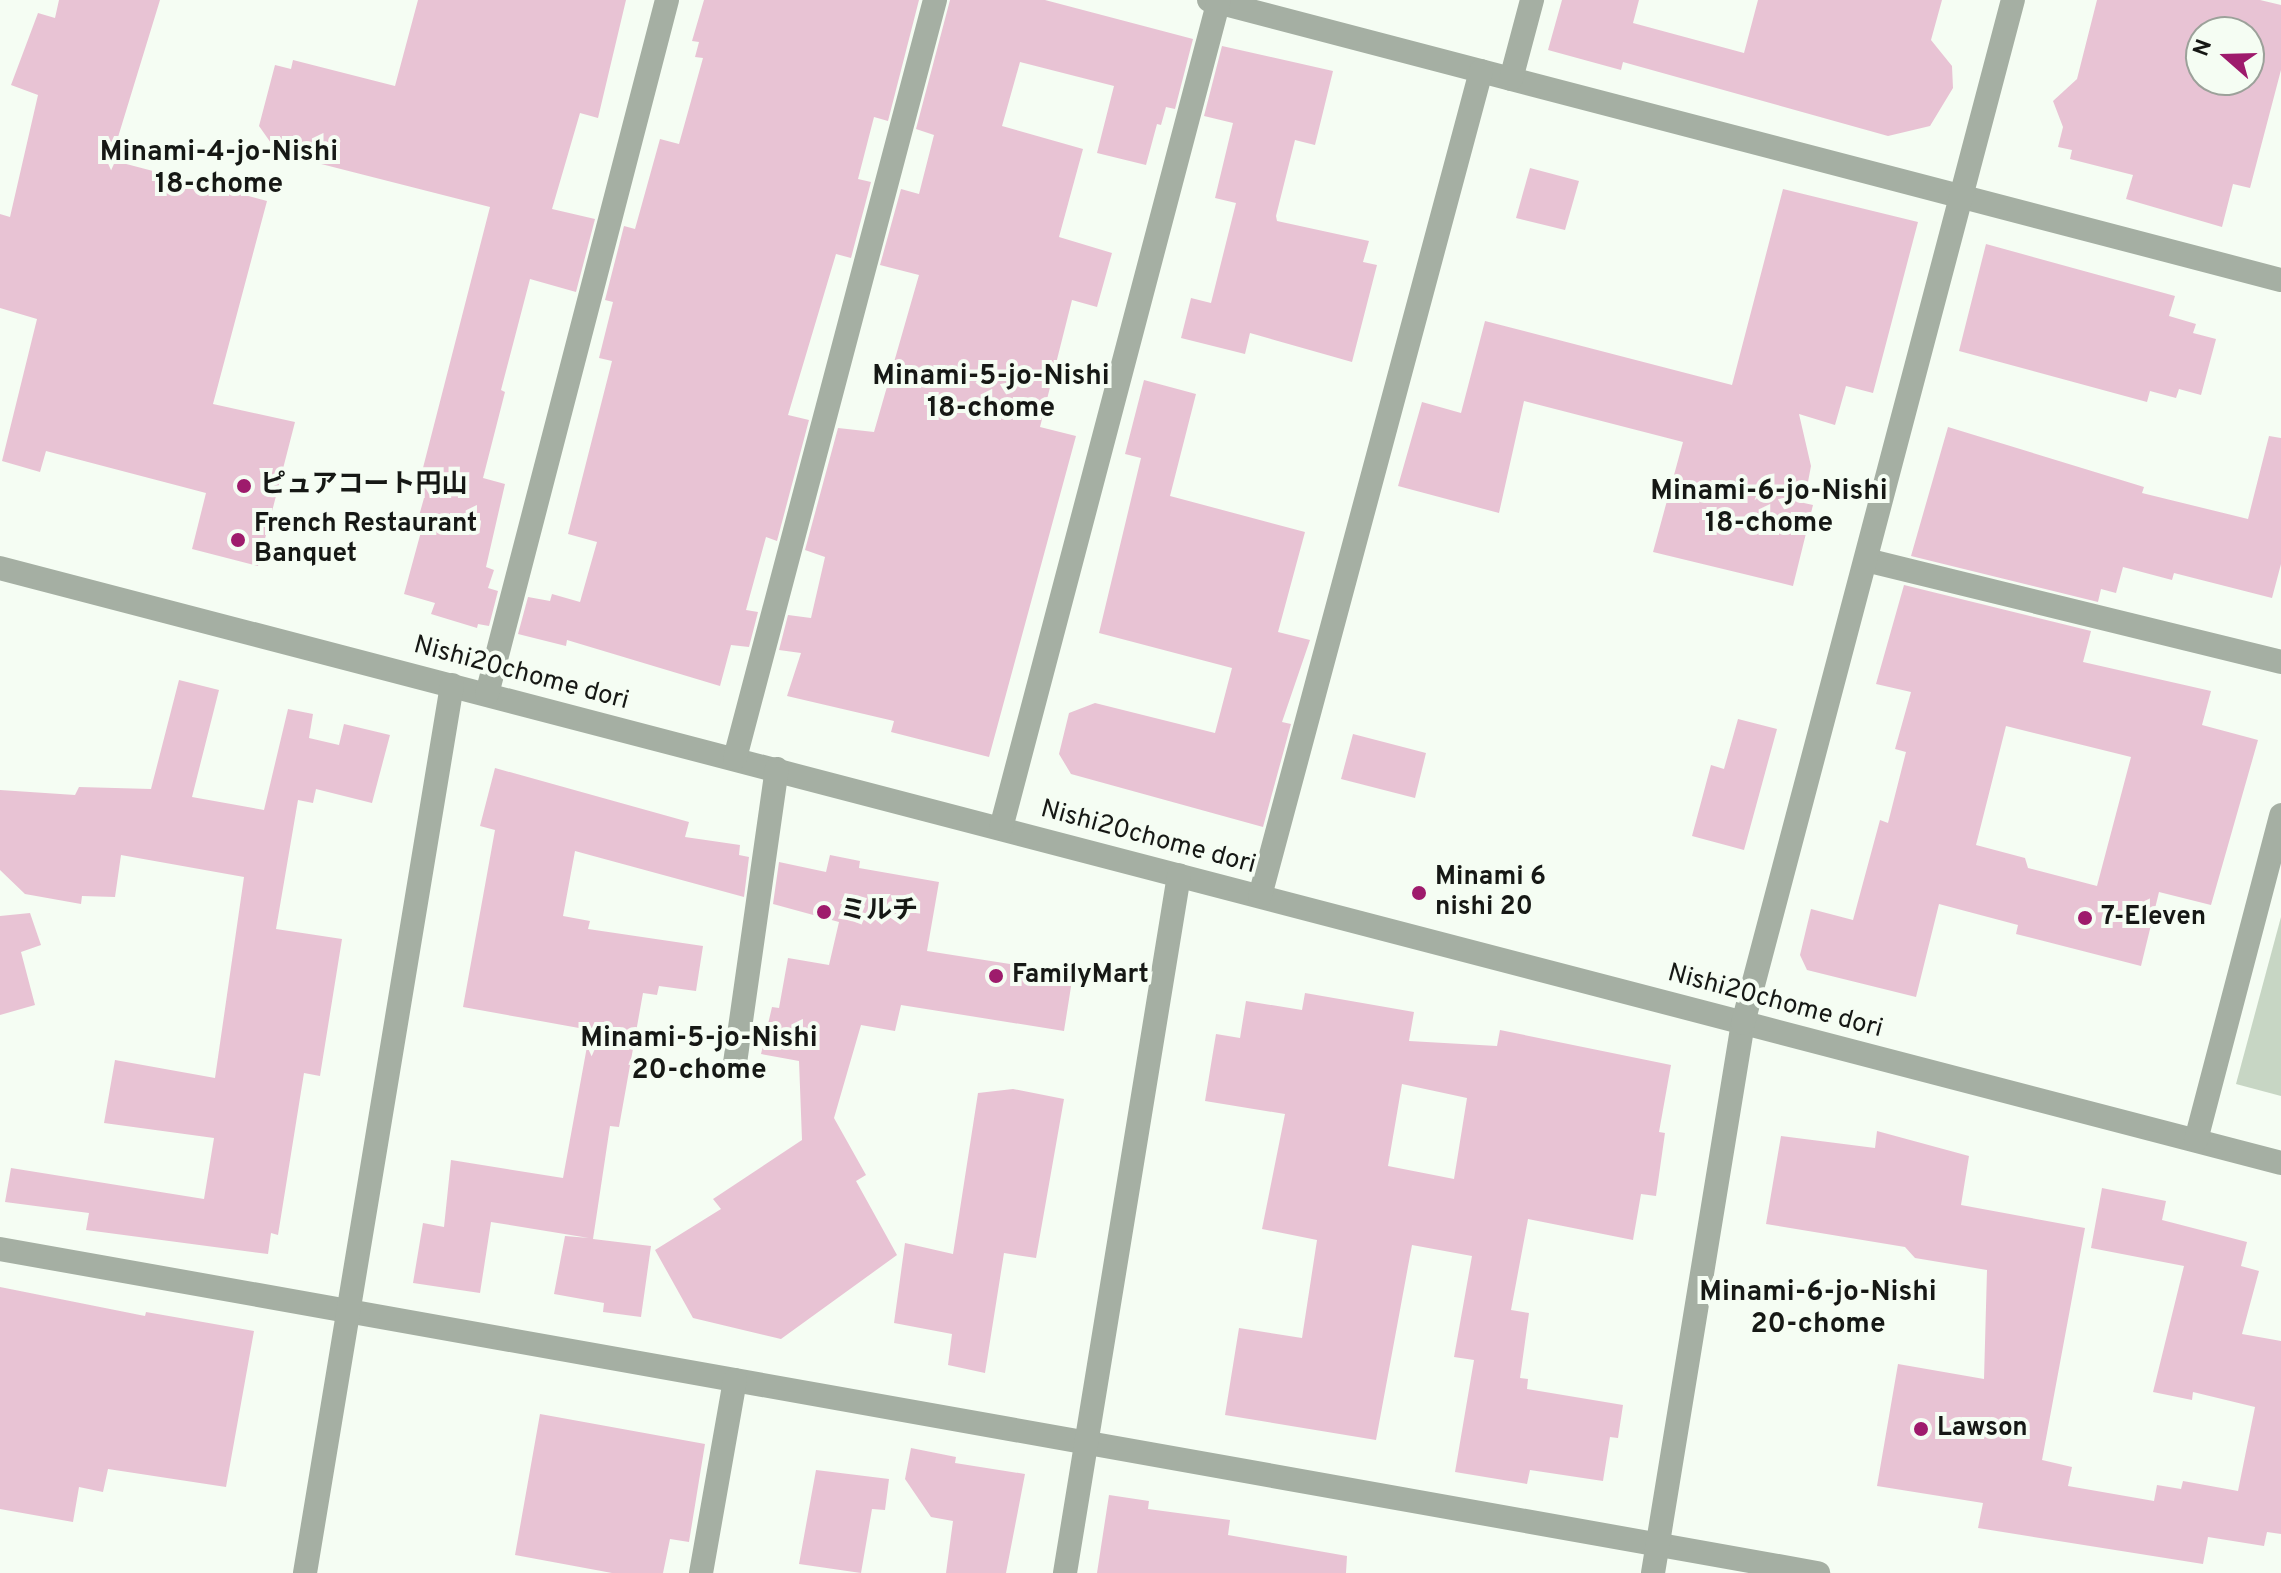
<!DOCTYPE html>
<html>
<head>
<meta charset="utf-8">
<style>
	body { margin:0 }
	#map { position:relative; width:2281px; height:1573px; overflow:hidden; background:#f5fdf3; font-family:Overpass,"Noto Sans JP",sans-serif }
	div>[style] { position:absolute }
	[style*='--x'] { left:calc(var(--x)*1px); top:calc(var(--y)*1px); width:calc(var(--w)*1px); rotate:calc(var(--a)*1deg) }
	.green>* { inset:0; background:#c7d6c4 }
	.building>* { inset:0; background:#e8c3d4 }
	.minor>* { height:24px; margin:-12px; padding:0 12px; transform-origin:12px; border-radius:12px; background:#a5afa3 }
	.dots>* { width:22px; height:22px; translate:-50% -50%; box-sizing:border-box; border:4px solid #f5fdf3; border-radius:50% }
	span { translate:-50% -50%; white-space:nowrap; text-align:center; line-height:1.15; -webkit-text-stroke:8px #f5fdf3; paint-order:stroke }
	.poi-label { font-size:26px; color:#161815; font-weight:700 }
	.left { translate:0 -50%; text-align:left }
	.street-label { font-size:26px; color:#161815 }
	.neighbourhood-label { font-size:28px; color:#161815; font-weight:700 }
	.north { position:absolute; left:2185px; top:16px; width:80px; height:80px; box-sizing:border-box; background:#f5fdf3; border:2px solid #9ca19a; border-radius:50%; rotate:290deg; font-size:22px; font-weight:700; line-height:32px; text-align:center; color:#161815 }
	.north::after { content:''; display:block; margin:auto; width:28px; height:36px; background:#9e1b6c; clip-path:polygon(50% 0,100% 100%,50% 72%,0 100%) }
</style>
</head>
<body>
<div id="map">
	<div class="green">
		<i style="clip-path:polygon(2281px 917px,2281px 1096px,2236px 1084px)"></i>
	</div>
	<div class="building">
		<i style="clip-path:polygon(59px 0,160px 0,111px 160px,267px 201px,213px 404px,295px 422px,258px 566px,192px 549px,206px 493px,46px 451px,40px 472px,2px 461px,37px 319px,0 308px,0 214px,10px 217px,38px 95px,11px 85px,38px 13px,55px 18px)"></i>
		<i style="clip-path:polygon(418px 0,626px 0,598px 118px,580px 113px,552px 209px,595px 219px,576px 292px,530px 279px,501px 390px,505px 392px,483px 478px,505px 484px,486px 567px,494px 570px,488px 588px,498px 591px,489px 626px,478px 624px,477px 628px,431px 614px,435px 603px,404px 594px,425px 517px,419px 516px,424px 498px,416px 495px,490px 207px,278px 153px,259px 126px,275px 65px,291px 69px,293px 60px,395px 86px)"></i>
		<i style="clip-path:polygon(704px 0,919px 0,888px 121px,874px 117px,858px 179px,871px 182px,851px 258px,836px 254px,788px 415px,809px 420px,777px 541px,766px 537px,746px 610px,758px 612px,749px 647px,731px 645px,720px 686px,567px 640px,566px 646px,518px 634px,528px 597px,550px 601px,552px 594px,580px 602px,597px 542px,568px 534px,612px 361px,599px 358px,613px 302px,605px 300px,624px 226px,635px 229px,660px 139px,679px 144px,703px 58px,695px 57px,699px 42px,692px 41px)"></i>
		<i style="clip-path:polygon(950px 0,1045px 0,1193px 39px,1175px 109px,1166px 107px,1161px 125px,1157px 124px,1146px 165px,1097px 153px,1114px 86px,1020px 62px,1002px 126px,1083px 149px,1059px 237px,1112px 253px,1097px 307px,1072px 300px,1040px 427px,1076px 436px,989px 757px,891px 732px,894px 721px,787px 696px,801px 653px,779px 650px,788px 615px,811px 618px,825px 557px,805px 550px,838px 428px,874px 432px,919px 275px,880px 265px,901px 189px,919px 194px,934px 135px,916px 129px)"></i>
		<i style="clip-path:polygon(1562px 0,1639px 0,1633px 23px,1744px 53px,1758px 0,1942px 0,1931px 40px,1952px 66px,1953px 88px,1930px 126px,1888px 136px,1623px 62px,1621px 70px,1548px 50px)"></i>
		<i style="clip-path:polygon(evenodd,2097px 0,2260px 0,2281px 5px,2281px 70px,2250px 188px,2233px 184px,2222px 227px,2126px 199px,2133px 175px,2070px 159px,2072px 150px,2058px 147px,2063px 127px,2053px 101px,2077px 79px,2097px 0,2201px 32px,2249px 32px,2249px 80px,2201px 80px,2201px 32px)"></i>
		<i style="clip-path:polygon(1222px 46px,1333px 71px,1315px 145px,1295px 140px,1276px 216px,1277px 221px,1369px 241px,1363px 262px,1377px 265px,1352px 362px,1250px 333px,1245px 354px,1181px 338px,1191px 298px,1211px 303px,1236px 203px,1215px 198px,1233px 123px,1204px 116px)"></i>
		<i style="clip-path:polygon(1530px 168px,1579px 181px,1565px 230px,1516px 218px)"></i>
		<i style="clip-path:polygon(1783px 189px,1918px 222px,1873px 393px,1846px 386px,1835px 425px,1799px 414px,1811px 466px,1804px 503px,1813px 505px,1793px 586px,1653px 552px,1683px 442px,1524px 401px,1499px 513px,1398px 486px,1422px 402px,1461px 413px,1485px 321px,1732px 385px)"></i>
		<i style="clip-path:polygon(1986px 244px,2175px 296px,2169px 316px,2196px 324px,2193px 333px,2216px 339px,2201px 395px,2179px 389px,2176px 398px,2150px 391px,2147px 402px,1959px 351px)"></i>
		<i style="clip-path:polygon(1144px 380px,1196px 394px,1170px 496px,1305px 532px,1278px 632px,1310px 640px,1282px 722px,1291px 724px,1263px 827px,1071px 774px,1059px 754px,1069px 713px,1095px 703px,1215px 733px,1232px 668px,1099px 633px,1141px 458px,1125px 454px)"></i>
		<i style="clip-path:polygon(1948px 427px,2144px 487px,2142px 493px,2248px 519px,2269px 436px,2281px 438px,2281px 564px,2272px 598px,2174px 573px,2172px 580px,2123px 567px,2116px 593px,2101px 589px,2098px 602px,1911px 556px)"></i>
		<i style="clip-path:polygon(evenodd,1904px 585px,2091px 631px,2083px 662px,2211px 691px,2202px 725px,2258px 740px,2211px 905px,2159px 892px,2141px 966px,2016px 934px,2018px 925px,1939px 904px,1916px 997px,1807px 970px,1800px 955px,1811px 909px,1853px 920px,1880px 820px,1888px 823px,1906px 752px,1895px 749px,1911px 692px,1876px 684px,1904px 585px,2006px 726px,2131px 757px,2097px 886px,2028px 868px,2025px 858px,1976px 845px,2006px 726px)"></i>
		<i style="clip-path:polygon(179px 680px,219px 690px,192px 797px,264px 810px,288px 709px,313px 714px,309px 738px,339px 745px,344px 724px,390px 735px,372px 803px,316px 789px,313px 803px,298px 800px,276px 929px,342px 939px,320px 1076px,304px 1073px,278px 1235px,271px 1233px,268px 1254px,86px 1230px,89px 1213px,5px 1202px,11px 1168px,204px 1199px,214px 1138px,104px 1123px,115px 1060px,215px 1078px,244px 877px,121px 855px,115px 897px,82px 896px,81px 904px,25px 894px,0 870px,0 790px,75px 795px,79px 787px,151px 789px)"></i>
		<i style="clip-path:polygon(1738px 719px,1777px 729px,1744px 850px,1692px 836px,1711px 765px,1724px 769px)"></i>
		<i style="clip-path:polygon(1353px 734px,1426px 753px,1415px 798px,1341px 779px)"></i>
		<i style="clip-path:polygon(495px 768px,689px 822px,685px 837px,740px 845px,739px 855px,749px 857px,744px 897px,575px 851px,563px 916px,590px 921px,588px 929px,703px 946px,696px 991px,659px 986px,657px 995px,643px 993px,619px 1127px,610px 1126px,593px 1239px,651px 1246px,641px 1317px,603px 1312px,604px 1303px,554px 1294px,565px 1236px,589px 1238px,491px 1222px,480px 1293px,413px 1283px,423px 1223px,444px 1227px,451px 1160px,563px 1178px,590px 1030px,463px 1007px,495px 830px,480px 826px)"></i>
		<i style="clip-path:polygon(830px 855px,860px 861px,859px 868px,939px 882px,927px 951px,1073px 974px,1064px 1031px,901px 1005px,895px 1031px,861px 1025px,834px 1118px,866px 1175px,856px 1181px,897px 1255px,781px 1339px,693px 1318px,655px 1250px,721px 1209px,713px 1199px,802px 1140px,799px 1061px,761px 1054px,772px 1007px,779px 1008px,788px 958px,829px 965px,839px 922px,773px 904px,779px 862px,826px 872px)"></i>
		<i style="clip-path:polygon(30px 913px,41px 945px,21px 952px,35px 1005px,0 1015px,0 916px)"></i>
		<i style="clip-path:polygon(evenodd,1305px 993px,1414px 1012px,1409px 1041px,1497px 1046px,1500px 1030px,1671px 1065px,1659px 1132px,1665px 1133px,1656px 1196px,1641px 1194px,1633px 1240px,1528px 1219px,1511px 1310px,1529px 1313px,1520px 1378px,1528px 1379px,1527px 1389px,1623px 1405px,1618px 1438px,1610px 1437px,1603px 1481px,1530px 1470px,1527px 1484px,1455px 1472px,1474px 1360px,1454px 1357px,1472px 1256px,1412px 1245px,1376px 1440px,1225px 1415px,1239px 1328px,1302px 1338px,1317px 1240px,1262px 1229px,1285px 1114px,1205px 1101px,1216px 1034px,1240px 1038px,1246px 1001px,1302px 1010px,1305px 993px,1402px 1084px,1467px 1098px,1454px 1179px,1388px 1166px,1402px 1084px)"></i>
		<i style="clip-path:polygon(1013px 1089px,1064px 1099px,1036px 1258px,1004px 1253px,985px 1373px,948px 1365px,952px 1334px,894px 1323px,905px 1243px,953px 1254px,978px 1093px)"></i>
		<i style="clip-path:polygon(1877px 1131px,1969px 1156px,1961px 1205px,2085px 1228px,2042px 1460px,2072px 1467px,2068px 1486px,2154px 1501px,2157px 1485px,2181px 1489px,2183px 1481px,2238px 1491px,2255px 1407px,2193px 1392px,2192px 1400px,2153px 1392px,2184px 1266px,2091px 1248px,2102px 1188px,2166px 1201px,2162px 1220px,2247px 1242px,2241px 1266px,2259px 1271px,2242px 1334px,2281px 1341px,2281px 1534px,2267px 1532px,2264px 1546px,2208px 1537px,2203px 1564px,1978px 1528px,1983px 1503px,1877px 1486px,1898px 1364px,1984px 1379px,1987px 1270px,1915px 1258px,1905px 1247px,1766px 1224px,1781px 1136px,1875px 1148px)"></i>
		<i style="clip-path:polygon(0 1287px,145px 1316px,146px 1312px,254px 1331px,226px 1487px,108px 1469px,103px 1492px,79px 1487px,73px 1522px,0 1509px)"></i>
		<i style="clip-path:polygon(540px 1414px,705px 1444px,689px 1542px,670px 1539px,663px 1573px,612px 1573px,515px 1555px)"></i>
		<i style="clip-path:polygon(911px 1448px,956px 1457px,955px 1463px,1025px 1474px,1006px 1573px,946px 1573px,953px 1521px,931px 1517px,905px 1479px)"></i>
		<i style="clip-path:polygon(816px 1470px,889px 1479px,885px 1510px,872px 1509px,861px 1573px,799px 1564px)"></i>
		<i style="clip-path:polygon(1109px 1495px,1149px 1501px,1148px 1509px,1230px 1520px,1228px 1535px,1347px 1556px,1346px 1573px,1097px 1573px)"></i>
	</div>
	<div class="minor">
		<i style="--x:1209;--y:0;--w:1108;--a:14.64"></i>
		<i style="--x:1511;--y:79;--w:82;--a:-75.1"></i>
		<i style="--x:1866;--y:560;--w:427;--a:13.8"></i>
		<i style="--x:0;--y:568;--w:2357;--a:14.62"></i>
		<i style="--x:487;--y:694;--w:717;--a:-75.46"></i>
		<i style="--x:735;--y:758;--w:784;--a:-75.22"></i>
		<i style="--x:1001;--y:828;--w:856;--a:-75.25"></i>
		<i style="--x:1260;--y:896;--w:854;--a:-75"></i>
		<i style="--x:735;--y:1063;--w:297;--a:-81.9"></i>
		<i style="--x:2196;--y:1140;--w:336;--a:-75.3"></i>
		<i style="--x:0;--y:1249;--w:1847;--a:10.11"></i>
		<i style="--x:305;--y:1573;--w:900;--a:-80.6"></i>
		<i style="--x:701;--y:1573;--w:196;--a:-80"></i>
		<i style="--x:1065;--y:1573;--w:707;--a:-80.72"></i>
		<i style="--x:1653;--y:1573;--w:557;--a:-80.71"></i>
		<i style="--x:1743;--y:1023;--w:1058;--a:-75.22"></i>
	</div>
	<div class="dots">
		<i style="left:244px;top:486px;background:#9e1b6c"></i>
		<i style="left:238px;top:540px;background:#9e1b6c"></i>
		<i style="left:1419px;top:893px;background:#9e1b6c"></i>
		<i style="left:824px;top:912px;background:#9e1b6c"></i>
		<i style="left:2085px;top:918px;background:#9e1b6c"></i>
		<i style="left:996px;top:976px;background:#9e1b6c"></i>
		<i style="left:1921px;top:1429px;background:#9e1b6c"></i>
	</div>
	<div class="poi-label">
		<span class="left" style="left:260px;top:486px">ピュアコート円山</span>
		<span class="left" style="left:254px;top:540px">French Restaurant<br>Banquet</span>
		<span class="left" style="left:1435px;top:893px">Minami 6<br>nishi 20</span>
		<span class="left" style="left:840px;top:912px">ミルチ</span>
		<span class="left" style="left:2101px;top:918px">7-Eleven</span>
		<span class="left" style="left:1012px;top:976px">FamilyMart</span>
		<span class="left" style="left:1937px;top:1429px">Lawson</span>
	</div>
	<div class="street-label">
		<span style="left:521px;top:674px;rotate:15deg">Nishi20chome dori</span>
		<span style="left:1148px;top:838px;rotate:15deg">Nishi20chome dori</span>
		<span style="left:1775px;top:1002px;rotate:15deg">Nishi20chome dori</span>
	</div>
	<div class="neighbourhood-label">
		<span style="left:219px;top:169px">Minami-4-jo-Nishi<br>18-chome</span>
		<span style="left:991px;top:393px">Minami-5-jo-Nishi<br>18-chome</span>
		<span style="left:1769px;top:508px">Minami-6-jo-Nishi<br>18-chome</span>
		<span style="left:699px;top:1055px">Minami-5-jo-Nishi<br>20-chome</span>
		<span style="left:1818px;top:1309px">Minami-6-jo-Nishi<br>20-chome</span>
	</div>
	<div class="north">N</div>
</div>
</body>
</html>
